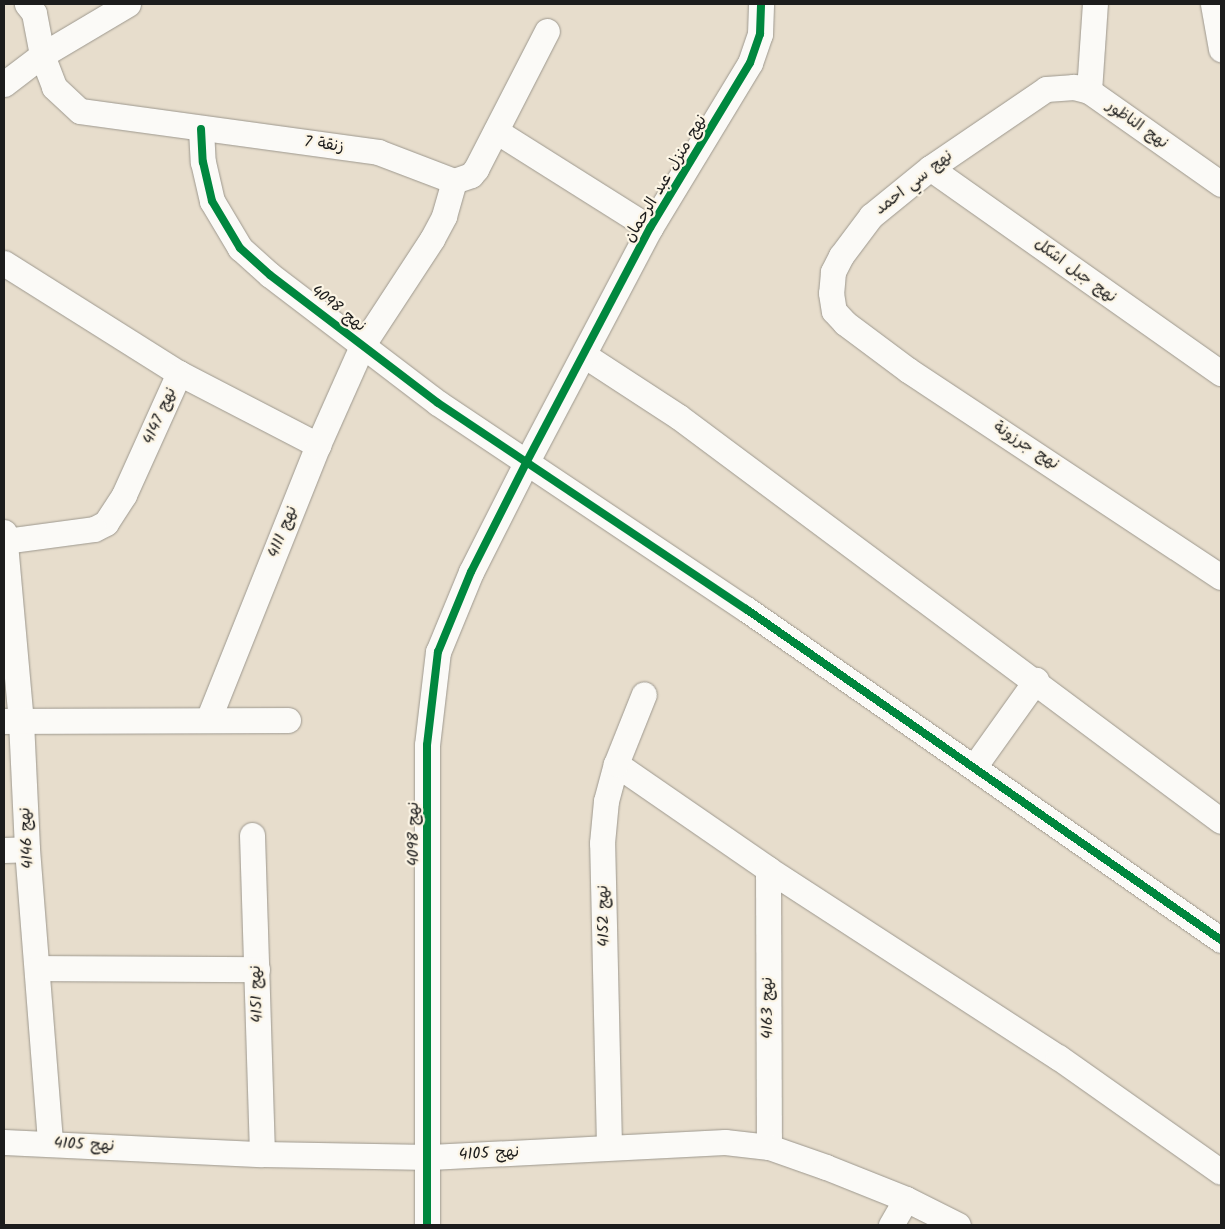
<!DOCTYPE html>
<html>
<head>
<meta charset="utf-8">
<style>
	body { margin:0 }
	#map { position:relative; width:1225px; height:1229px; overflow:hidden; background:#e7ddcc; font-family:Kalam,"Playpen Sans Arabic",sans-serif }
	div>[style] { position:absolute }
	[style*='--x'] { left:calc(var(--x)*1px); top:calc(var(--y)*1px); width:calc(var(--w)*1px); rotate:calc(var(--a)*1deg) }
	.roads { filter:drop-shadow(0 0 1px #9d988e) drop-shadow(0 0 1px #9d988e) }
	.minor>* { height:25px; margin:-12.5px; padding:0 12.5px; transform-origin:12.5px; border-radius:12.5px; background:#fbfaf7 }
	.cycleway>* { height:8px; margin:-4px; padding:0 4px; transform-origin:4px; border-radius:4px; background:#00873e }
	span { translate:-50% -50%; white-space:nowrap; text-align:center; line-height:1.15; -webkit-text-stroke:4.5px #fcf5e5; paint-order:stroke }
	.street-label { font-size:16px; color:#1c1c1c }
	.frame { position:absolute; inset:0; border:5px solid #1c1c1c; pointer-events:none }
</style>
</head>
<body>
<div id="map">
	<div class="roads">
		<div class="minor">
			<i style="--x:27;--y:4;--w:11;--a:52"></i>
			<i style="--x:34;--y:13;--w:43;--a:79.2"></i>
			<i style="--x:42;--y:55;--w:34;--a:69"></i>
			<i style="--x:54;--y:87;--w:35;--a:43"></i>
			<i style="--x:80;--y:111;--w:301;--a:7.8"></i>
			<i style="--x:378;--y:152;--w:81;--a:20.9"></i>
			<i style="--x:454;--y:181;--w:18;--a:-19"></i>
			<i style="--x:471;--y:175;--w:8;--a:-50"></i>
			<i style="--x:476;--y:169;--w:155;--a:-62.8"></i>
			<i style="--x:1213;--y:4;--w:46;--a:79.9"></i>
			<i style="--x:4;--y:84;--w:48;--a:-37.3"></i>
			<i style="--x:42;--y:55;--w:100;--a:-30.7"></i>
			<i style="--x:1089;--y:91;--w:87;--a:-86.1"></i>
			<i style="--x:201;--y:129;--w:33;--a:87"></i>
			<i style="--x:203;--y:162;--w:40;--a:77"></i>
			<i style="--x:212;--y:201;--w:55;--a:59.2"></i>
			<i style="--x:240;--y:248;--w:40;--a:42"></i>
			<i style="--x:270;--y:275;--w:211;--a:37.3"></i>
			<i style="--x:438;--y:403;--w:371;--a:33.8"></i>
			<i style="--x:746;--y:609;--w:579;--a:34.87"></i>
			<i style="--x:496;--y:131;--w:182;--a:32.2"></i>
			<i style="--x:930;--y:168;--w:356;--a:35.2"></i>
			<i style="--x:1221;--y:184;--w:161;--a:-144.8"></i>
			<i style="--x:1089;--y:91;--w:16;--a:-165"></i>
			<i style="--x:1074;--y:87;--w:28;--a:176"></i>
			<i style="--x:1046;--y:89;--w:140;--a:145.7"></i>
			<i style="--x:930;--y:168;--w:76;--a:140.9"></i>
			<i style="--x:871;--y:216;--w:50;--a:126.9"></i>
			<i style="--x:841;--y:256;--w:18;--a:117"></i>
			<i style="--x:833;--y:272;--w:21;--a:95"></i>
			<i style="--x:831;--y:293;--w:18;--a:81"></i>
			<i style="--x:834;--y:311;--w:16;--a:47"></i>
			<i style="--x:845;--y:323;--w:79;--a:36.7"></i>
			<i style="--x:908;--y:370;--w:375;--a:33.5"></i>
			<i style="--x:4;--y:263;--w:207;--a:32.2"></i>
			<i style="--x:179;--y:373;--w:134;--a:114.3"></i>
			<i style="--x:124;--y:495;--w:33;--a:123"></i>
			<i style="--x:106;--y:523;--w:13;--a:153"></i>
			<i style="--x:94;--y:529;--w:90;--a:172.3"></i>
			<i style="--x:584;--y:355;--w:113;--a:33.1"></i>
			<i style="--x:679;--y:417;--w:676;--a:36.7"></i>
			<i style="--x:179;--y:373;--w:157;--a:27.4"></i>
			<i style="--x:4;--y:532;--w:190;--a:84.9"></i>
			<i style="--x:21;--y:721;--w:128;--a:87.3"></i>
			<i style="--x:27;--y:849;--w:295;--a:85.5"></i>
			<i style="--x:208;--y:720;--w:296;--a:-68.2"></i>
			<i style="--x:318;--y:445;--w:108;--a:-66"></i>
			<i style="--x:362;--y:346;--w:128;--a:-56.8"></i>
			<i style="--x:432;--y:239;--w:26;--a:-62"></i>
			<i style="--x:444;--y:216;--w:36;--a:-74"></i>
			<i style="--x:4;--y:721;--w:284;--a:-0.2"></i>
			<i style="--x:616;--y:764;--w:185;--a:34.6"></i>
			<i style="--x:768;--y:869;--w:346;--a:33"></i>
			<i style="--x:1058;--y:1057;--w:199;--a:35.2"></i>
			<i style="--x:974;--y:767;--w:107;--a:-54.5"></i>
			<i style="--x:252;--y:835;--w:319;--a:88.2"></i>
			<i style="--x:4;--y:850;--w:23;--a:-2"></i>
			<i style="--x:768;--y:869;--w:278;--a:89.8"></i>
			<i style="--x:38;--y:968;--w:219;--a:0.3"></i>
			<i style="--x:4;--y:1142;--w:258;--a:2.7"></i>
			<i style="--x:262;--y:1154;--w:168;--a:1"></i>
			<i style="--x:430;--y:1157;--w:295;--a:-2.9"></i>
			<i style="--x:725;--y:1142;--w:44;--a:6.5"></i>
			<i style="--x:769;--y:1147;--w:60;--a:19.3"></i>
			<i style="--x:826;--y:1167;--w:86;--a:21.8"></i>
			<i style="--x:906;--y:1199;--w:58;--a:26.6"></i>
			<i style="--x:609;--y:1146;--w:303;--a:-91.3"></i>
			<i style="--x:602;--y:843;--w:42;--a:-84.6"></i>
			<i style="--x:606;--y:801;--w:38;--a:-75"></i>
			<i style="--x:616;--y:764;--w:75;--a:-68.2"></i>
			<i style="--x:427;--y:1225;--w:480;--a:-90"></i>
			<i style="--x:427;--y:745;--w:94;--a:-83.3"></i>
			<i style="--x:438;--y:652;--w:87;--a:-67.6"></i>
			<i style="--x:471;--y:572;--w:122;--a:-63.2"></i>
			<i style="--x:526;--y:463;--w:266;--a:-62.2"></i>
			<i style="--x:650;--y:228;--w:193;--a:-58.8"></i>
			<i style="--x:750;--y:63;--w:31;--a:-71"></i>
			<i style="--x:760;--y:34;--w:30;--a:-88"></i>
			<i style="--x:891;--y:1225;--w:30;--a:-60"></i>
		</div>
	</div>
	<div class="cycleway">
		<i style="--x:201;--y:129;--w:33;--a:87"></i>
		<i style="--x:203;--y:162;--w:40;--a:77"></i>
		<i style="--x:212;--y:201;--w:55;--a:59.2"></i>
		<i style="--x:240;--y:248;--w:40;--a:42"></i>
		<i style="--x:270;--y:275;--w:211;--a:37.3"></i>
		<i style="--x:438;--y:403;--w:371;--a:33.8"></i>
		<i style="--x:746;--y:609;--w:579;--a:34.87"></i>
		<i style="--x:427;--y:1225;--w:480;--a:-90"></i>
		<i style="--x:427;--y:745;--w:94;--a:-83.3"></i>
		<i style="--x:438;--y:652;--w:87;--a:-67.6"></i>
		<i style="--x:471;--y:572;--w:122;--a:-63.2"></i>
		<i style="--x:526;--y:463;--w:266;--a:-62.2"></i>
		<i style="--x:650;--y:228;--w:193;--a:-58.8"></i>
		<i style="--x:750;--y:63;--w:31;--a:-71"></i>
		<i style="--x:760;--y:34;--w:30;--a:-88"></i>
	</div>
	<div class="street-label">
		<span style="left:1137px;top:125px;rotate:35deg">نهج الناظور</span>
		<span style="left:324px;top:145px;rotate:7deg">زنقة 7</span>
		<span style="left:666px;top:179px;rotate:-59deg">نهج منزل عبد الرحمان</span>
		<span style="left:914px;top:183px;rotate:-38deg">نهج سي احمد</span>
		<span style="left:1075px;top:271px;rotate:36deg">نهج جبل اشكل</span>
		<span style="left:338px;top:309px;rotate:38deg">نهج 4098</span>
		<span style="left:160px;top:416px;rotate:-66deg">نهج 4147</span>
		<span style="left:1026px;top:446px;rotate:33deg">نهج جرزونة</span>
		<span style="left:283px;top:532px;rotate:-68deg">نهج 4111</span>
		<span style="left:414px;top:834px;rotate:-90deg">نهج 4098</span>
		<span style="left:27px;top:838px;rotate:-93deg">نهج 4146</span>
		<span style="left:604px;top:916px;rotate:-91deg">نهج 4152</span>
		<span style="left:257px;top:994px;rotate:-92deg">نهج 4151</span>
		<span style="left:768px;top:1008px;rotate:-90deg">نهج 4163</span>
		<span style="left:84px;top:1145px;rotate:3deg">نهج 4105</span>
		<span style="left:489px;top:1154px;rotate:-3deg">نهج 4105</span>
	</div>
	<div class="frame"></div>
</div>
</body>
</html>
